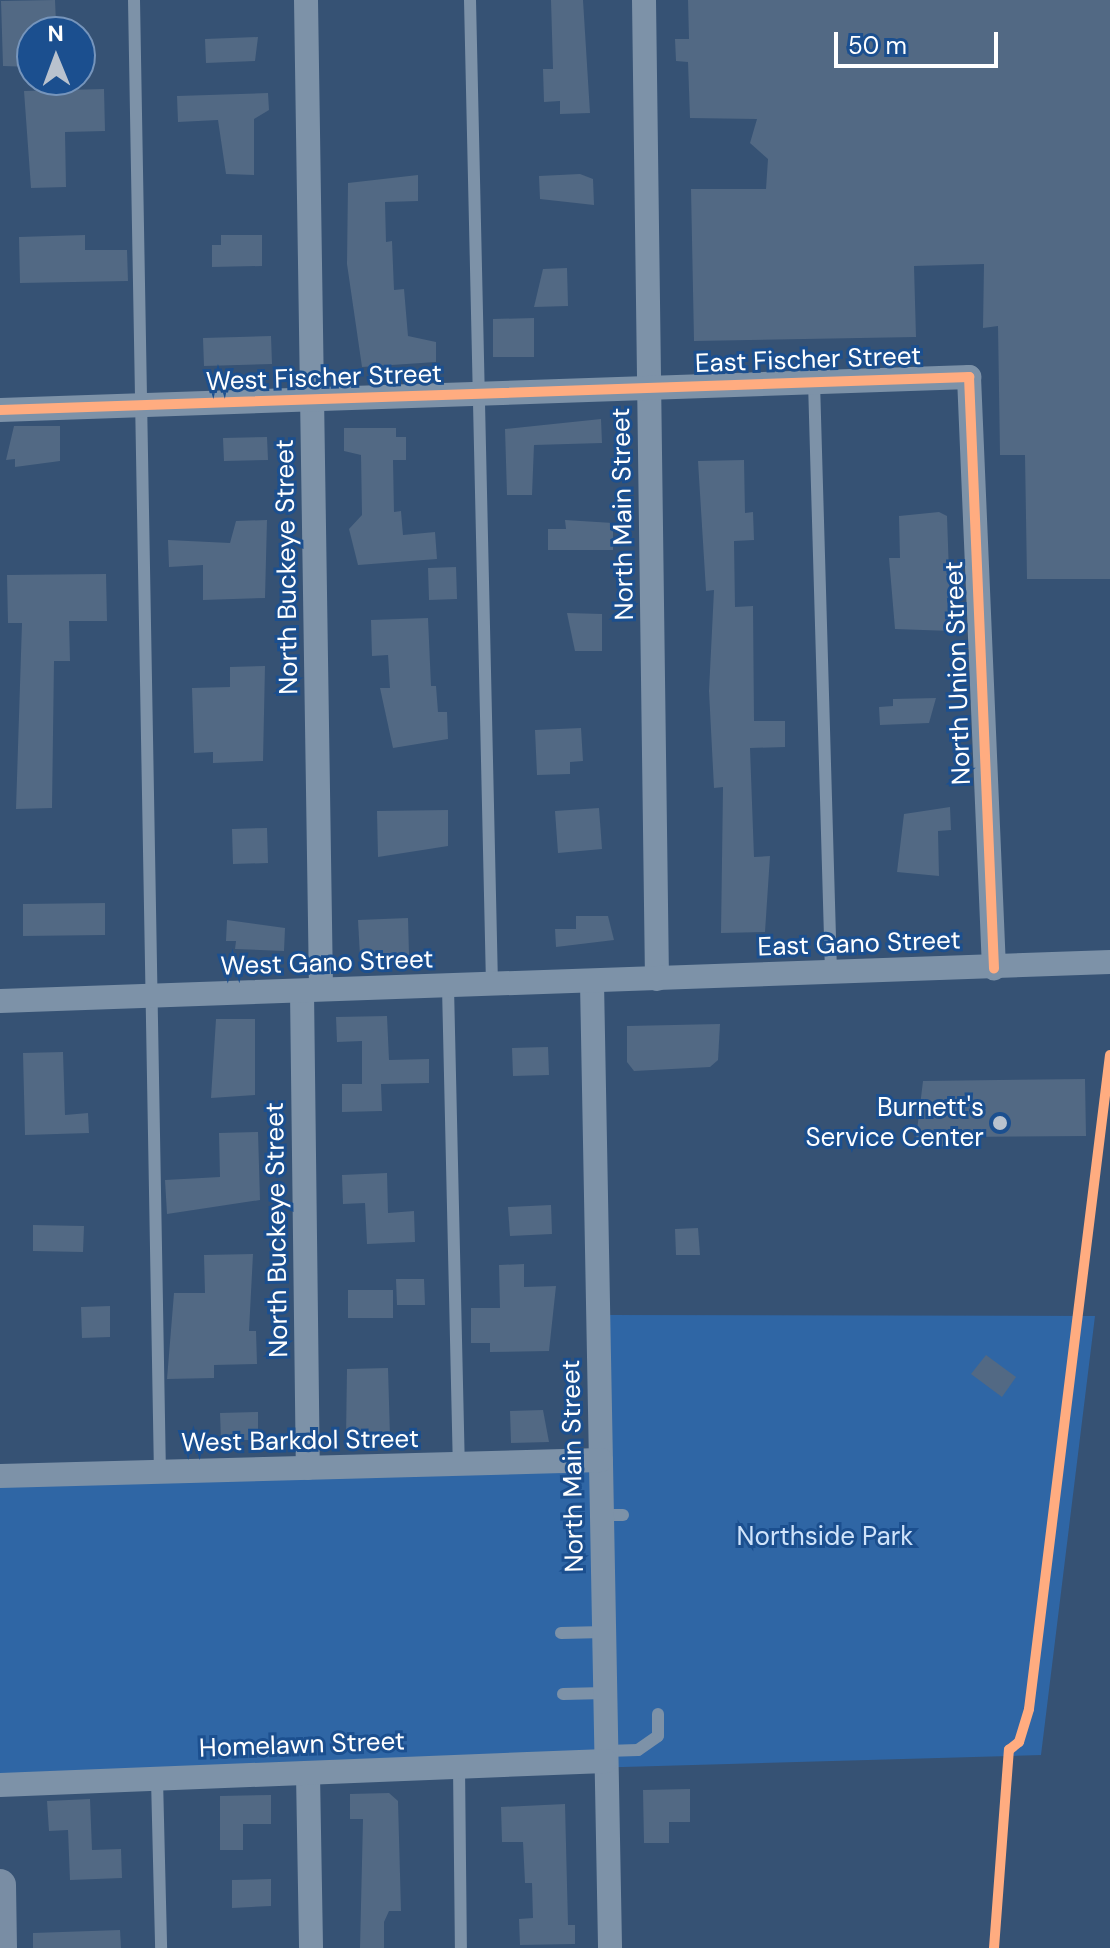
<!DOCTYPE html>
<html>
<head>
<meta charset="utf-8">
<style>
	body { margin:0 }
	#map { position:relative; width:1110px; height:1948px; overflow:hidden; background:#365274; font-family:"DM Sans",sans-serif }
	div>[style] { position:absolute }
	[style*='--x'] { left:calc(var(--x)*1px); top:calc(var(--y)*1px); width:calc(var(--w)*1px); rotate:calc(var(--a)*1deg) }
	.green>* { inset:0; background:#2f66a5 }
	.building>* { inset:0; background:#526984 }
	.service>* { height:12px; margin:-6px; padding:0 6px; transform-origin:6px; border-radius:6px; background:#7d92a8 }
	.minor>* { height:24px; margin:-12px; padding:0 12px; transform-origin:12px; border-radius:12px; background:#7d92a8 }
	.secondary>* { height:32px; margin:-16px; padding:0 16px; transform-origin:16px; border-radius:16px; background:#798da4 }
	.cycleway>* { height:10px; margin:-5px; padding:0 5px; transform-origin:5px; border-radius:5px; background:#ffac80 }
	.dots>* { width:22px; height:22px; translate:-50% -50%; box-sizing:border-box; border:4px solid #1b4f8f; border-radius:50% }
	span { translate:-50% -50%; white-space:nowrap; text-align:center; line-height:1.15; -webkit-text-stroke:6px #1b4f8f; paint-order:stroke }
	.street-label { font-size:26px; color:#fff }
	.poi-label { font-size:26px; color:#fff }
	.right { translate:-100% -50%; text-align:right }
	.park-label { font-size:26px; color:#cfe3fa }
	.north { position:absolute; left:16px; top:16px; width:80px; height:80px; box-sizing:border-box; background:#1b4f8f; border:2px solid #7695bc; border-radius:50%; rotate:359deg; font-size:22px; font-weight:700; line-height:32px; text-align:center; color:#fff }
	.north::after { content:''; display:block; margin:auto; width:28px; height:36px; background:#b9c2ce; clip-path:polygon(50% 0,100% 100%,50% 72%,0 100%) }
	.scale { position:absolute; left:834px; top:32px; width:164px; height:36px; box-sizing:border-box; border:4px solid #fff; border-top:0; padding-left:10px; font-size:24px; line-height:28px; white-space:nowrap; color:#fff; -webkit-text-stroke:6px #1b4f8f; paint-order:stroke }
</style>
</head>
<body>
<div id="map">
	<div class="green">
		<i style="clip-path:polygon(598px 1315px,1095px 1316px,1041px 1755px,0 1785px,0 1476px,600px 1460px)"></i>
	</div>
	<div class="building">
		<i style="clip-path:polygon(55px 0,56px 23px,32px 24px,32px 67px,3px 66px,1px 1px)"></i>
		<i style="clip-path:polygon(551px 0,583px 0,590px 113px,560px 114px,560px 101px,544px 102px,543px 69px,553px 69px)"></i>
		<i style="clip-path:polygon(688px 0,1110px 0,1110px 579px,1027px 579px,1025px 455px,1000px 455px,998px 326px,983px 328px,984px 264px,914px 266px,916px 337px,694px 341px,691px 189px,766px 189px,768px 159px,750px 143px,757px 119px,690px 118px,688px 62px,676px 61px,675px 39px,689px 39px)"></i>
		<i style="clip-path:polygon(258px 37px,255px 61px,206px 63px,205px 39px)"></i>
		<i style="clip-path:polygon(104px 89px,105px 131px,65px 132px,66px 187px,31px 188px,24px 91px)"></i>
		<i style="clip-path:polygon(268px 93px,269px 110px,254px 119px,254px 175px,226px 174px,218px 120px,178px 122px,177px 96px)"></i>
		<i style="clip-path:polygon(580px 174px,593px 179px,594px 205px,540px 199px,539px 176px)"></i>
		<i style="clip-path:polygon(418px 175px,418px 201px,385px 202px,386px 242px,392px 241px,394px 290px,404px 289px,408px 336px,436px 342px,436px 362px,362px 367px,347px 264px,348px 183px)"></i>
		<i style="clip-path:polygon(85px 235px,85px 250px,127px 250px,128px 281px,20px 283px,19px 237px)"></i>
		<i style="clip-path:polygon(221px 235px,262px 235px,262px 266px,212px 267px,212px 245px,221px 245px)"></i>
		<i style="clip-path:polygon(567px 268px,568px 306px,534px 307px,543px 269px)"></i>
		<i style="clip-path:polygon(534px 318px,534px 357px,493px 357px,493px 319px)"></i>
		<i style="clip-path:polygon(271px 336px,272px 364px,204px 366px,203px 338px)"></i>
		<i style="clip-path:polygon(601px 419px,602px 443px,534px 445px,532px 495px,507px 495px,505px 429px)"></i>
		<i style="clip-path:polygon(14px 426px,60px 426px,60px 461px,15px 467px,15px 459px,6px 460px)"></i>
		<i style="clip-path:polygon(344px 428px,396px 428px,396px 437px,406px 437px,406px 460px,393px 460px,394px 512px,401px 511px,403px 535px,435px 532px,437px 559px,358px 565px,349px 529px,362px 515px,361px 455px,344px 451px)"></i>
		<i style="clip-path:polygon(267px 437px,268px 460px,224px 461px,223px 438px)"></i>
		<i style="clip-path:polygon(744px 460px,745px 513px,753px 512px,754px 540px,734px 541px,735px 607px,753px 606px,754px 721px,785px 721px,785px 747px,750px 748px,754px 857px,770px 856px,765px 932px,721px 933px,723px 787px,714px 788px,709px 691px,714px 590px,706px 591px,698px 461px)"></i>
		<i style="clip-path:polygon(939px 512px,947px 516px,951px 631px,895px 629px,889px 558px,900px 558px,899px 516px)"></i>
		<i style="clip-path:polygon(267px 520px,265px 598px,203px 600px,203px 565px,169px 567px,168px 540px,230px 543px,236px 521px)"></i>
		<i style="clip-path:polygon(565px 520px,613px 523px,613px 550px,548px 550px,548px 529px,566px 529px)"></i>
		<i style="clip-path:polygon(456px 567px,457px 599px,429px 600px,428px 568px)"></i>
		<i style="clip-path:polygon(106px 574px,107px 621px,69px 621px,70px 661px,54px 661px,52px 808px,16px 809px,22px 623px,8px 623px,7px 575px)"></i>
		<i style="clip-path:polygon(567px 613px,602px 614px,602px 651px,575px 651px)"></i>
		<i style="clip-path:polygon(428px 618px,431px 686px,436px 686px,438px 712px,447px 712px,448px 739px,393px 748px,380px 688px,390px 688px,388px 655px,372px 656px,371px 620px)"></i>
		<i style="clip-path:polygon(265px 666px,263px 761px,213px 763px,213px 752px,194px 753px,192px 688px,230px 687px,230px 667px)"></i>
		<i style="clip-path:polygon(936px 698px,929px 723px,880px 725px,879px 707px,893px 706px,893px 699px)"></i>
		<i style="clip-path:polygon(581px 728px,583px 761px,570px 762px,570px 774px,537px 775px,535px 730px)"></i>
		<i style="clip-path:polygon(950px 807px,951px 830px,938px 831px,939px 876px,897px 872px,904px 814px)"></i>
		<i style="clip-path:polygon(599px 808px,602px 849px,558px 853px,555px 811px)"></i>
		<i style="clip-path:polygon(448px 810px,448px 846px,378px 857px,377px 811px)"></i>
		<i style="clip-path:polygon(267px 828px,268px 863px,233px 864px,232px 829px)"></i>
		<i style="clip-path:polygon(105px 903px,105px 935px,23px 936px,23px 904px)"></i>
		<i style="clip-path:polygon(576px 916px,608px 916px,614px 940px,556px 947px,555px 929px,576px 929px)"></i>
		<i style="clip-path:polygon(408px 918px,409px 955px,360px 956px,358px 920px)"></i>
		<i style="clip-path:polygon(227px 920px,285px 928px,284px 951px,235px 949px,236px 941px,226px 941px)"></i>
		<i style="clip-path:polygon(387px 1016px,389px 1060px,429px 1059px,429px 1083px,381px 1084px,382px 1111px,342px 1112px,342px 1084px,362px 1084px,362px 1041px,337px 1042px,336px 1017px)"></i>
		<i style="clip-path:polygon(216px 1019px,255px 1019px,255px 1095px,211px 1098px)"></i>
		<i style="clip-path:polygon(720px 1024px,718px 1060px,710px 1067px,634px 1071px,627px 1062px,627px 1026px)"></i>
		<i style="clip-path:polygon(548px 1047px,549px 1075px,513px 1076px,512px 1048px)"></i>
		<i style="clip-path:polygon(63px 1052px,65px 1115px,88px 1113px,89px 1133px,25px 1135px,23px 1053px)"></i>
		<i style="clip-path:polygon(1085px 1079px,1086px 1136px,958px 1137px,958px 1146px,915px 1147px,923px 1081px)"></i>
		<i style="clip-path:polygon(258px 1132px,260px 1200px,167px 1214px,165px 1180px,220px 1177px,219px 1133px)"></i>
		<i style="clip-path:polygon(387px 1173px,388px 1213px,414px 1211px,415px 1242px,367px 1244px,365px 1203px,343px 1204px,342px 1175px)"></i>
		<i style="clip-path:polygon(551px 1205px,552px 1234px,510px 1236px,508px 1207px)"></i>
		<i style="clip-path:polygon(33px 1225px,84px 1226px,83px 1252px,33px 1251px)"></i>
		<i style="clip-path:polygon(698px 1228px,700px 1255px,676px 1255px,675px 1229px)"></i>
		<i style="clip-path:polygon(253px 1254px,249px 1331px,256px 1331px,257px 1364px,214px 1365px,214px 1378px,167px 1379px,174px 1293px,205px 1293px,204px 1255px)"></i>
		<i style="clip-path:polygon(524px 1264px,524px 1287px,556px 1286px,549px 1351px,490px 1352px,490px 1343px,471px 1343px,471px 1308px,500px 1308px,499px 1265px)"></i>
		<i style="clip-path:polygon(396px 1279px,424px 1279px,425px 1305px,397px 1305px)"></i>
		<i style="clip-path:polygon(348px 1290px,393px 1290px,393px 1318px,348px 1318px)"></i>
		<i style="clip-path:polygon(110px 1306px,110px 1337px,82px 1338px,81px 1307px)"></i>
		<i style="clip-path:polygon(986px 1355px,1016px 1377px,1002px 1397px,971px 1374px)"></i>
		<i style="clip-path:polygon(388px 1368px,390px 1437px,346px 1438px,347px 1369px)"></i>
		<i style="clip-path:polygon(543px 1410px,549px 1442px,511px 1443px,510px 1411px)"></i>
		<i style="clip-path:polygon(258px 1412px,258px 1440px,221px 1440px,220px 1413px)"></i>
		<i style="clip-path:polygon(690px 1789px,690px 1822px,669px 1822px,669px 1843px,644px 1843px,643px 1790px)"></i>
		<i style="clip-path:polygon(389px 1793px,398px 1801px,401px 1911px,389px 1911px,384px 1922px,384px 1948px,360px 1948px,363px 1819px,350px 1819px,350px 1794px)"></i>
		<i style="clip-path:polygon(271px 1795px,271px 1824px,243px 1824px,243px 1850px,220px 1850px,220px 1796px)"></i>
		<i style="clip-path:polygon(90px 1799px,92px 1850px,121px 1849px,122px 1878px,70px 1880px,68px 1830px,49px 1831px,47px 1801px)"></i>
		<i style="clip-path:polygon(565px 1804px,568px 1925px,575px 1925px,575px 1944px,520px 1945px,519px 1919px,533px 1918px,532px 1883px,525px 1883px,523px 1842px,502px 1842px,501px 1807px)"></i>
		<i style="clip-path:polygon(271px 1879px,271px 1906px,232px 1908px,232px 1880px)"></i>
		<i style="clip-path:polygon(120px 1930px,121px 1948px,33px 1948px,33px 1933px)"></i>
	</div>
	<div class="service">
		<i style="--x:134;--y:0;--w:1472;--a:88.99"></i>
		<i style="--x:470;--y:0;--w:986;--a:88.72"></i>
		<i style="--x:814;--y:382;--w:591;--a:88.35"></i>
		<i style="--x:448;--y:987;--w:478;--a:88.7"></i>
		<i style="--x:602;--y:1515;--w:21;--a:0"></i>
		<i style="--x:561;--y:1633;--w:43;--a:-1.3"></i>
		<i style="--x:563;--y:1694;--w:42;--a:-1.4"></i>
		<i style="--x:606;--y:1751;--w:32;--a:-2"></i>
		<i style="--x:638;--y:1750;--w:24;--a:-35"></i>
		<i style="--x:658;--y:1736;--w:22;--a:-90"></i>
		<i style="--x:459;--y:1766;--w:182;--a:89.4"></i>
		<i style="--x:157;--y:1779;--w:169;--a:88.6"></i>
	</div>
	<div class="minor">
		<i style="--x:306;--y:0;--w:989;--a:89.13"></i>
		<i style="--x:644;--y:0;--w:979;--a:89.24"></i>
		<i style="--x:0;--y:410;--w:970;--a:-1.95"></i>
		<i style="--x:969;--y:377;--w:592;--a:87.58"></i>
		<i style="--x:592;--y:982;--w:966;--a:88.93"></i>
		<i style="--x:302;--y:991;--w:477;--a:89.3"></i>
		<i style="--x:0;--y:1001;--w:1111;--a:-2.01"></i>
		<i style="--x:0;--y:1476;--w:601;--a:-1.52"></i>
		<i style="--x:308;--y:1774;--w:174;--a:89"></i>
		<i style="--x:0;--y:1785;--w:606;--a:-2.27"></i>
	</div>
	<div class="secondary">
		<i style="--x:0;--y:1885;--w:63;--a:89.1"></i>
	</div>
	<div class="cycleway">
		<i style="--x:0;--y:410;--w:970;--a:-1.95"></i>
		<i style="--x:969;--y:377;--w:592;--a:87.58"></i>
		<i style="--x:994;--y:1948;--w:199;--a:-85.7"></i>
		<i style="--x:1009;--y:1750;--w:13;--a:-39"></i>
		<i style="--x:1019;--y:1742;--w:34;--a:-73"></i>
		<i style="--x:1029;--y:1709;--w:659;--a:-82.94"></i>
	</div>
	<div class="dots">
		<i style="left:1000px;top:1123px;background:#b9c2ce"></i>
	</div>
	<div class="street-label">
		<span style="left:808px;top:360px;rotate:-2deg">East Fischer Street</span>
		<span style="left:324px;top:378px;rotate:-2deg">West Fischer Street</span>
		<span style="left:623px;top:514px;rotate:-91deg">North Main Street</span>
		<span style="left:287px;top:567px;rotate:-91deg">North Buckeye Street</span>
		<span style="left:958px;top:673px;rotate:-92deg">North Union Street</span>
		<span style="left:859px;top:944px;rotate:-2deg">East Gano Street</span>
		<span style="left:327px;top:963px;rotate:-2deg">West Gano Street</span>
		<span style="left:277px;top:1230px;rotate:-91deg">North Buckeye Street</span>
		<span style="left:300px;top:1441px;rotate:-1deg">West Barkdol Street</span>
		<span style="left:573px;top:1466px;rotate:-91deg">North Main Street</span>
		<span style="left:302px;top:1745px;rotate:-2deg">Homelawn Street</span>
	</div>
	<div class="poi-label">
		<span class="right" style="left:984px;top:1123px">Burnett's<br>Service Center</span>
	</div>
	<div class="park-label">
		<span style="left:825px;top:1537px">Northside Park</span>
	</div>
	<div class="north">N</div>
	<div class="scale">50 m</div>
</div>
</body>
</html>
